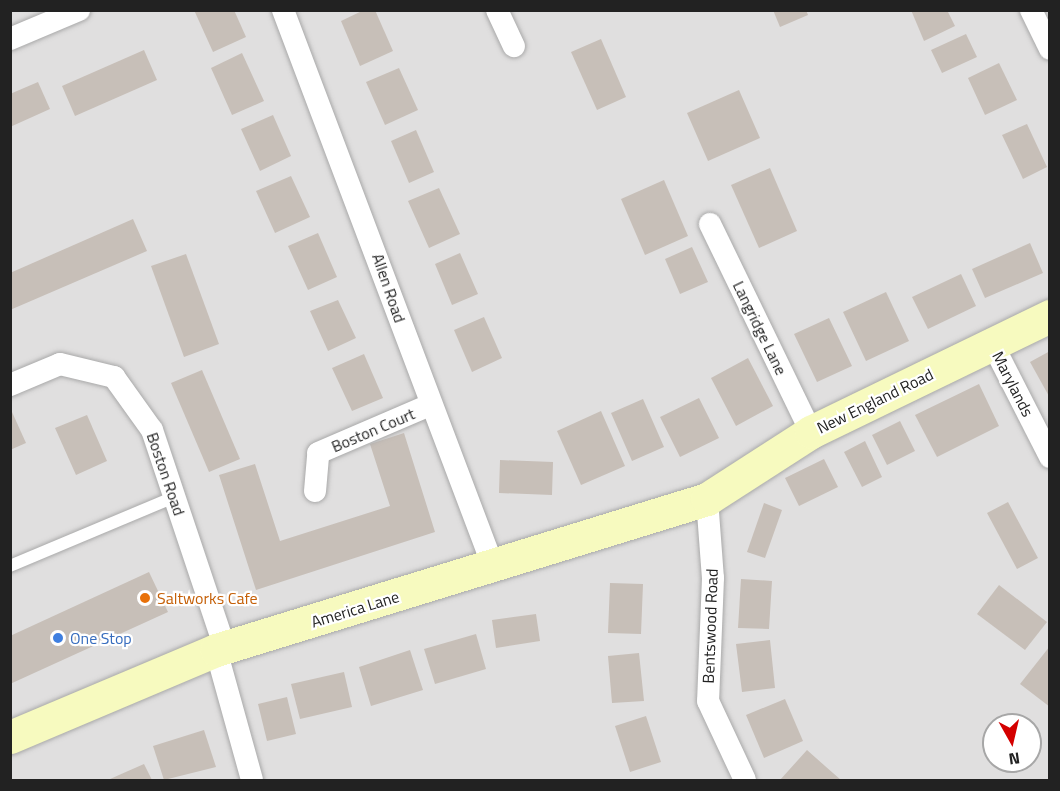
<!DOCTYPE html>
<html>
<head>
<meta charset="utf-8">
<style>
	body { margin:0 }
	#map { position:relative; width:1060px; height:791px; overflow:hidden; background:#f2efe9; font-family:"Titillium Web",sans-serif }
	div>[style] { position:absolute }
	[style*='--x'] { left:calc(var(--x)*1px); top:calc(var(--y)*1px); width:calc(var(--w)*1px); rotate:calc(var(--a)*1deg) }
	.residential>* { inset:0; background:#e0dfdf }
	.building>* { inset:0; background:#c7bfb8 }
	.roads { filter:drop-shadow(0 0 2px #a9a9a9) drop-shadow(0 0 2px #a9a9a9) }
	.lane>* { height:12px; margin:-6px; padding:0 6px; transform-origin:6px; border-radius:6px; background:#fff }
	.street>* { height:22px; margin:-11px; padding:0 11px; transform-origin:11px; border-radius:11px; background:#fff }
	.secondary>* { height:33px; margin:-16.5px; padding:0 16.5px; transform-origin:16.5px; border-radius:16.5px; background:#f7fabf }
	.dots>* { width:16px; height:16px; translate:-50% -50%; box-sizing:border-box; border:3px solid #fff; border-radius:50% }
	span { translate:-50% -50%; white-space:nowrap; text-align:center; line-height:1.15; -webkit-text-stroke:4.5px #fff; paint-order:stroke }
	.street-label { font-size:16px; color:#222 }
	.food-label { font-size:16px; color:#c56008 }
	.left { translate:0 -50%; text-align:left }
	.shop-label { font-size:16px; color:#366cbe }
	.frame { position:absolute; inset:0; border:12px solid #222; pointer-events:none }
	.north { position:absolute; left:982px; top:713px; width:60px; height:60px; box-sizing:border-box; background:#fff; border:2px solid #a7a7a7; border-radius:50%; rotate:172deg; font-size:16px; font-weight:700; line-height:24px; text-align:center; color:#222 }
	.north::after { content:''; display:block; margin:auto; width:21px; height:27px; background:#d40000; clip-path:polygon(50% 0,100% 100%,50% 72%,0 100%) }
</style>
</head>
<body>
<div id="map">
	<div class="residential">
		<i style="clip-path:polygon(evenodd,10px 11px,1049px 11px,1049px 780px,11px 780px,10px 11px,994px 725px,1030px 725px,1030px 761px,994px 761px,994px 725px)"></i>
	</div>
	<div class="building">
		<i style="clip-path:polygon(194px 10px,234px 10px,246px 37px,213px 52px)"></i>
		<i style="clip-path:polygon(364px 10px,375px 10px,393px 51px,360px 66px,341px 21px)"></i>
		<i style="clip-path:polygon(773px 10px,806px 10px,808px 15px,780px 27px)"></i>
		<i style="clip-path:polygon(911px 10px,947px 10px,955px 26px,924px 41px)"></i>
		<i style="clip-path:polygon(966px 34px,977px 57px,942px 73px,931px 50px)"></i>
		<i style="clip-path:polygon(601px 39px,626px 97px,597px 110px,571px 52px)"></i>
		<i style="clip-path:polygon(144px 50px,157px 80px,75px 116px,62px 86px)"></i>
		<i style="clip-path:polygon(242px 53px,264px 101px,232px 115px,211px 68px)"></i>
		<i style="clip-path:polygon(999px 63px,1017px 100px,985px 115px,968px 78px)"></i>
		<i style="clip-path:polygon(399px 68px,418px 110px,385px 125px,366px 82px)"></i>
		<i style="clip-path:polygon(38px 82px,50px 109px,10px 127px,10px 94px)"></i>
		<i style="clip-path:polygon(739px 90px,760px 138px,708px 161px,687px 113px)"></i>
		<i style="clip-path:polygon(273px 115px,291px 156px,260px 171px,241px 129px)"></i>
		<i style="clip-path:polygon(1027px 124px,1047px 167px,1023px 179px,1002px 135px)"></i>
		<i style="clip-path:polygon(416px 130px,434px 172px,409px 183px,391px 141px)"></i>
		<i style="clip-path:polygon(770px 168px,797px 231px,759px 248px,731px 185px)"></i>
		<i style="clip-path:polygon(291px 176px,310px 217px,275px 233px,256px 191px)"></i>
		<i style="clip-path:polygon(664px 180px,688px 236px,645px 255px,621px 199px)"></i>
		<i style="clip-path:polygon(439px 188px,460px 234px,429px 248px,408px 201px)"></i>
		<i style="clip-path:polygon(133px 219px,147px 251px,10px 310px,10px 273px)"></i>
		<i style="clip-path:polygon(318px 233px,337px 277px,308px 290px,288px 246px)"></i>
		<i style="clip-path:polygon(1030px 243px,1043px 273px,985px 298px,972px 269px)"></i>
		<i style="clip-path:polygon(692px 247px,708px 282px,680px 294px,665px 259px)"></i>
		<i style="clip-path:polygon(460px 253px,478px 294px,452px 305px,435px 264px)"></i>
		<i style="clip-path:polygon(186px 254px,219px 344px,184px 357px,151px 266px)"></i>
		<i style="clip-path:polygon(961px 274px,976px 306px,928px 329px,912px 297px)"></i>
		<i style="clip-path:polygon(886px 292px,909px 341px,866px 361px,843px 312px)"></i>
		<i style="clip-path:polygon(338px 300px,356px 338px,328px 351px,310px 311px)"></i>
		<i style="clip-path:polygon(484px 317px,502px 358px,472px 372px,454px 330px)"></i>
		<i style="clip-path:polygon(829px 318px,852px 366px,817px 382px,794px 334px)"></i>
		<i style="clip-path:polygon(1050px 351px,1050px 398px,1030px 362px)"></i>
		<i style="clip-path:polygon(364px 354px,383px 398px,352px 411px,332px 368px)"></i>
		<i style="clip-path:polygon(748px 358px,773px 406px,736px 426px,711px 378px)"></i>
		<i style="clip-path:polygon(202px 370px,240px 459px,209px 472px,171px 383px)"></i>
		<i style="clip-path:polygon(979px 384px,999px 426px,937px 457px,915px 415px)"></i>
		<i style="clip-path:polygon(699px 398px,719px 438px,680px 457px,660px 417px)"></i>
		<i style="clip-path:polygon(643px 399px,664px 447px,632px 461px,611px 413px)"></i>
		<i style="clip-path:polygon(601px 411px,625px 466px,581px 485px,557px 431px)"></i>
		<i style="clip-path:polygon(12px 412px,26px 443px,10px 450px,10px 413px)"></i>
		<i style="clip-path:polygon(87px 415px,107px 461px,76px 475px,55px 428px)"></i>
		<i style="clip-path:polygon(900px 421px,915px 451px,887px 465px,872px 435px)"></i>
		<i style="clip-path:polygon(404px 433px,435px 532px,256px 590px,219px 475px,255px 464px,280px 541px,390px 506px,370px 444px)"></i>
		<i style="clip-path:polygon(865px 441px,882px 477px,862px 487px,844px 452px)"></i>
		<i style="clip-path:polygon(824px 459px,838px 487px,799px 506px,785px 478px)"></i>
		<i style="clip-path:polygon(500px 460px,553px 462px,552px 495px,499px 493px)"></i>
		<i style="clip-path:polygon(1008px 502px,1038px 558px,1017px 569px,987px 513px)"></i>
		<i style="clip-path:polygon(764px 503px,782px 510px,765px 558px,747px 552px)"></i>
		<i style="clip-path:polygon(149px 572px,168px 612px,10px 684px,10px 636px)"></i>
		<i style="clip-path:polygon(741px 579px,772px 581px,769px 629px,738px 628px)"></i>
		<i style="clip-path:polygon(610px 583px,643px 584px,641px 634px,608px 633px)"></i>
		<i style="clip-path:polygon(999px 585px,1047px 622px,1025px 650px,977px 614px)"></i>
		<i style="clip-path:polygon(536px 614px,540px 641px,496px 648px,492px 620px)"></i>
		<i style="clip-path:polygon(476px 634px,486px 669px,435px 684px,424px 649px)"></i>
		<i style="clip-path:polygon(770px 640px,775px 688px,742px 692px,736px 644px)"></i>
		<i style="clip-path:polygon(1050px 646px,1050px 707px,1020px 684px)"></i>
		<i style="clip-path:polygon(410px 650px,423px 690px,371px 706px,359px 667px)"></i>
		<i style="clip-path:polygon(639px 653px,644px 701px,612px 703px,608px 656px)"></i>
		<i style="clip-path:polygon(344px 672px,352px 707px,300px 719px,291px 684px)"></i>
		<i style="clip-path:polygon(287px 697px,296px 734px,267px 741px,258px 704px)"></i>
		<i style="clip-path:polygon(785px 699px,803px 741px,764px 758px,746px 715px)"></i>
		<i style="clip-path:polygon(646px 716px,661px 762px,630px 772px,615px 726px)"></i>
		<i style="clip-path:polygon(204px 730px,216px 767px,164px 780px,153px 746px)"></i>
		<i style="clip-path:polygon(807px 750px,825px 766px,841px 780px,780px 780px)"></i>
		<i style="clip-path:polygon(144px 764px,152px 780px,108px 780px,119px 775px)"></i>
	</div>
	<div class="roads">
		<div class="lane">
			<i style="--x:10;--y:566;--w:178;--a:-22.8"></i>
		</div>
		<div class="street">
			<i style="--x:283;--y:10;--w:594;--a:69.31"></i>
			<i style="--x:497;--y:10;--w:40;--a:65"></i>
			<i style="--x:1031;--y:10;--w:43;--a:64"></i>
			<i style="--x:10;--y:39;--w:75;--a:-22.8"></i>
			<i style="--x:710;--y:224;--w:231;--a:64.1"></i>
			<i style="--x:992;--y:343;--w:128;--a:63"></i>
			<i style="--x:10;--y:385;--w:54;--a:-22.8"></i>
			<i style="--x:60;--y:364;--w:56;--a:13.5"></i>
			<i style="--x:114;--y:377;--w:65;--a:54.4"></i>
			<i style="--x:152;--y:430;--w:230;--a:71.5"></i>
			<i style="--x:315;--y:491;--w:38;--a:-85"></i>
			<i style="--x:318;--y:453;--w:122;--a:-23.2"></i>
			<i style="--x:707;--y:499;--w:79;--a:85.7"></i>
			<i style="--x:713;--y:578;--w:123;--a:92.3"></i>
			<i style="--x:708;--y:701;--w:87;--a:64.9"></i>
			<i style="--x:216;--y:650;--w:135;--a:74.5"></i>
		</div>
		<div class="secondary">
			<i style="--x:10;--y:737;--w:224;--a:-22.9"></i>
			<i style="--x:216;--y:650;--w:514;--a:-17.09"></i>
			<i style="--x:707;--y:499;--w:124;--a:-32.8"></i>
			<i style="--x:811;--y:432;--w:266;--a:-25.9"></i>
		</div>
	</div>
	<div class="dots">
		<i style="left:145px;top:598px;background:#e8710a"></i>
		<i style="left:58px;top:638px;background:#3f7fe0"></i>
	</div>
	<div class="street-label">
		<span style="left:389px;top:288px;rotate:71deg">Allen Road</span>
		<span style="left:760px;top:328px;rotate:64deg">Langridge Lane</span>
		<span style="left:1013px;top:384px;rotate:63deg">Marylands</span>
		<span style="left:875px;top:401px;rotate:-26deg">New England Road</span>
		<span style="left:373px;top:430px;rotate:-23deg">Boston Court</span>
		<span style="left:166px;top:474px;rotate:71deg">Boston Road</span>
		<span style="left:355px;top:609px;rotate:-17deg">America Lane</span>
		<span style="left:710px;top:626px;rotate:-88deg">Bentswood Road</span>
	</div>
	<div class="food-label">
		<span class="left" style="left:157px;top:598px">Saltworks Cafe</span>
	</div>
	<div class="shop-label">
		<span class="left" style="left:70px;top:638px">One Stop</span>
	</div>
	<div class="frame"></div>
	<div class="north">N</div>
</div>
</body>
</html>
